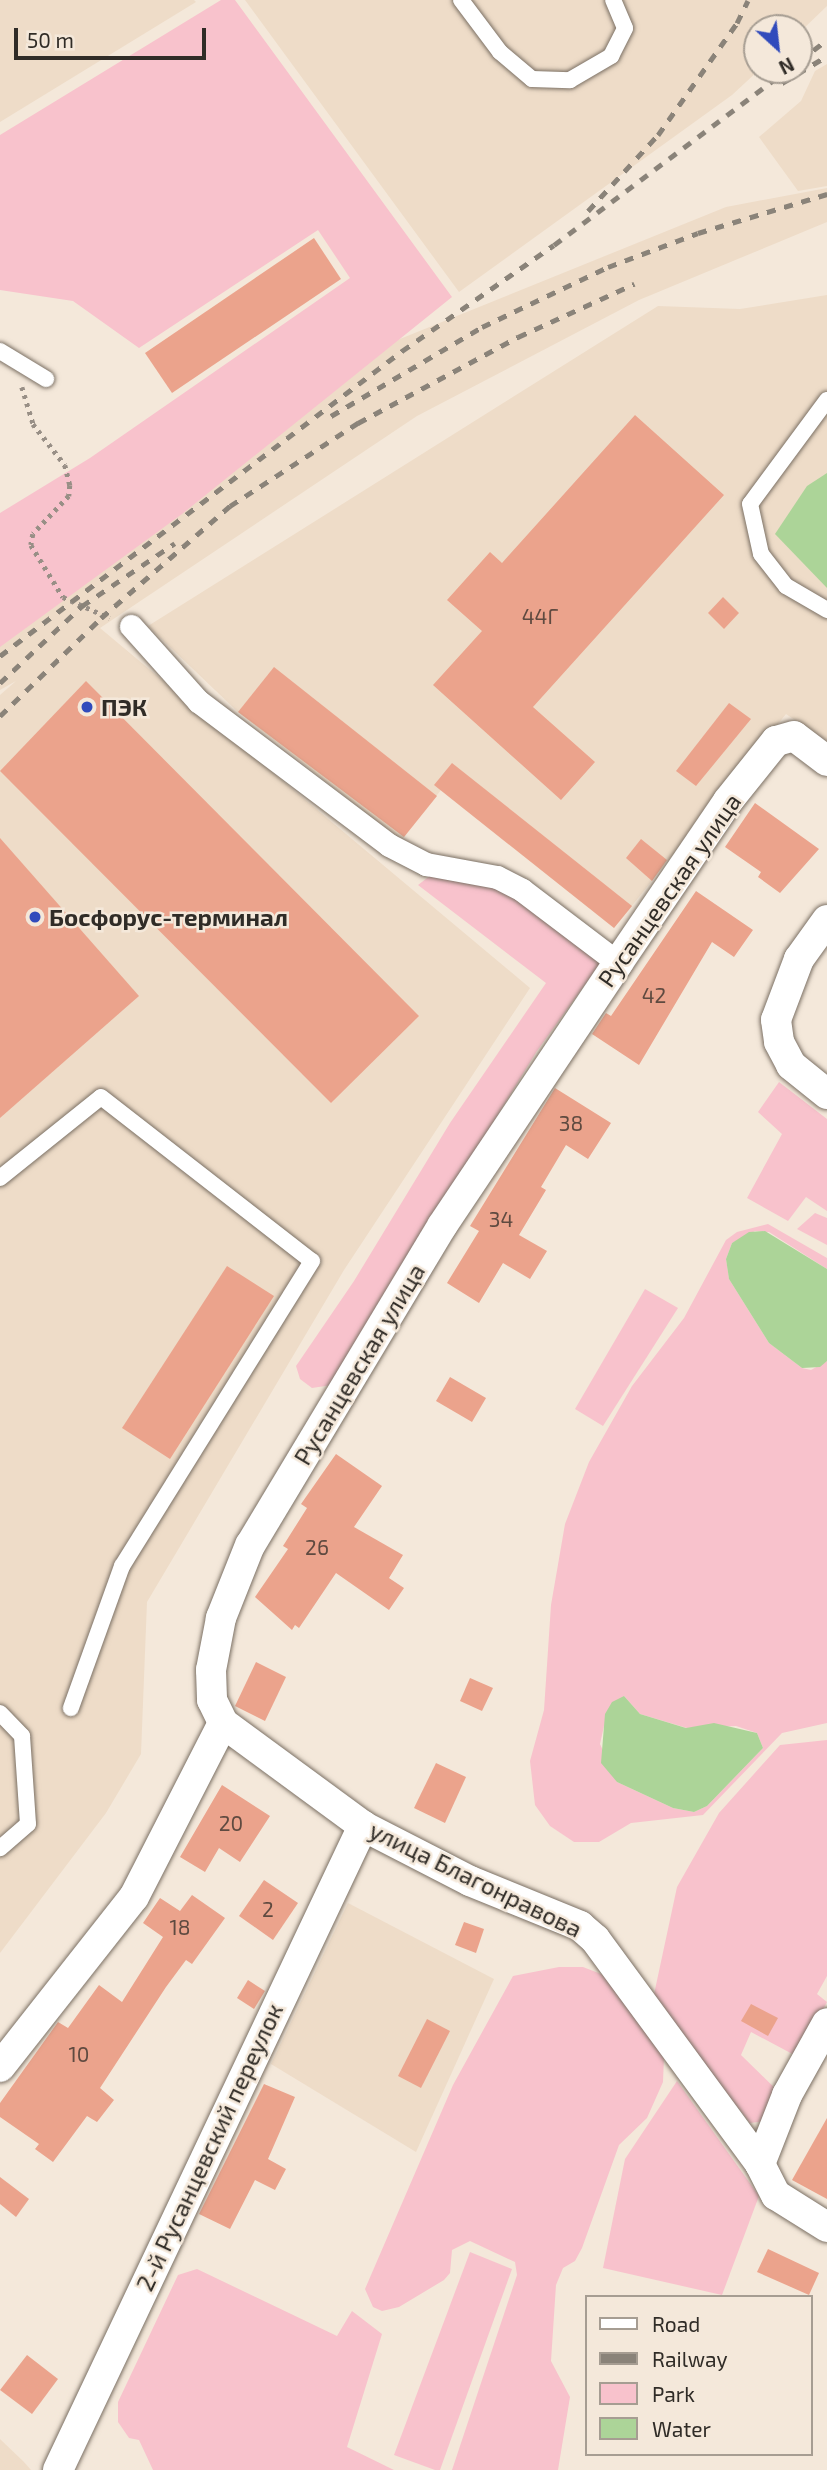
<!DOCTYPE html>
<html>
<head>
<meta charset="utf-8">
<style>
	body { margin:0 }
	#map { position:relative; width:827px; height:2470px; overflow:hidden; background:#f4e8da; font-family:"Exo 2",sans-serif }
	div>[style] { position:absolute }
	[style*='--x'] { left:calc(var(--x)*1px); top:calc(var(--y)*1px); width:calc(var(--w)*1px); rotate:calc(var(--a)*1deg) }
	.built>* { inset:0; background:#eedcc8 }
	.green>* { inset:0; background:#f8c2cc }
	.water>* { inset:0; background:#acd498 }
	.building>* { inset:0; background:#eba38c }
	.path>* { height:4.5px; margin-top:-2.25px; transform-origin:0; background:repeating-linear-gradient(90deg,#988f86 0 3.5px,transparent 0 8.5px) }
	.roads { filter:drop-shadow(0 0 2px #7b7064) drop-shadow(0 0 2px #7b7064) }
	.service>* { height:16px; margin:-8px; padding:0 8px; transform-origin:8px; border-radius:8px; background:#fff }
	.pedestrian>* { height:23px; margin:-11.5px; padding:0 11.5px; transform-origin:11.5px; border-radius:11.5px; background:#fff }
	.minor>* { height:30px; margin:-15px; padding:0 15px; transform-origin:15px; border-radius:15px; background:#fff }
	.rail>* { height:5px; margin-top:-2.5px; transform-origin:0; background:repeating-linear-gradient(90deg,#8a8379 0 9px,transparent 0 18px) }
	.dots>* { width:19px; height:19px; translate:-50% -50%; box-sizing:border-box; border:4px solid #f4e8da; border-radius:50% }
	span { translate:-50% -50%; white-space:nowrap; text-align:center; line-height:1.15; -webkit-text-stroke:5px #f4e8da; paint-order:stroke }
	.number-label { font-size:21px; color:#5f4a40 }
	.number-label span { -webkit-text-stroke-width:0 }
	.poi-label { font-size:24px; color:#302c27; font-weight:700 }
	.left { translate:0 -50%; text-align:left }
	.street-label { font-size:24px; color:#302c27 }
	.legend { position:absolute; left:585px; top:2295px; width:228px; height:161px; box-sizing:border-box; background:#f4e8da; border:2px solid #a69d92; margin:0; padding:9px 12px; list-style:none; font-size:21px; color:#302c27 }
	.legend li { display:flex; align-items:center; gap:14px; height:35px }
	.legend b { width:35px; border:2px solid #a69d92 }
	.north { position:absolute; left:743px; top:14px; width:70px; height:70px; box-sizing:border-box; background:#f4e8da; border:2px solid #a69d92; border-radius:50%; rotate:153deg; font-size:19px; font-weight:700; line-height:28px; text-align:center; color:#302c27 }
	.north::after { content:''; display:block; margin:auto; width:24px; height:32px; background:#314bbc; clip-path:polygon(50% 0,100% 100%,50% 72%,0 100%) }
	.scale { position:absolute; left:14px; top:28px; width:192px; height:32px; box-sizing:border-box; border:4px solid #302c27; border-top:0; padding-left:9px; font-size:21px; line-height:24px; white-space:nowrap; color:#302c27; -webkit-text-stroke:5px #f4e8da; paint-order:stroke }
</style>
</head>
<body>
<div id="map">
	<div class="built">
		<i style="clip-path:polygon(0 0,194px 0,196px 2px,0 122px)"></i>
		<i style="clip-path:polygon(245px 0,827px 0,827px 6px,799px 33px,799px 28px,757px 28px,759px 70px,732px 95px,459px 292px)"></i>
		<i style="clip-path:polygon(827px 64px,827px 186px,798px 191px,759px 137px,801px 101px,815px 71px)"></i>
		<i style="clip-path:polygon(827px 188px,827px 222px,639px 300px,417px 416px,100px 628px,530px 988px,344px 1270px,147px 1602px,141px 1754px,106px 1813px,0 1953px,0 695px,16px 681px,0 690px,0 630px,390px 343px,726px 207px)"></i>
		<i style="clip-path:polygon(827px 295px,827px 742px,786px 714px,614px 928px,441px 790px,401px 841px,238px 712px,148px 626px,658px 306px,740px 309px)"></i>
		<i style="clip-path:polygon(348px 1903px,494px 1979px,416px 2152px,271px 2064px)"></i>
		<i style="clip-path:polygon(0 2439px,24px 2462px,31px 2470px,0 2470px)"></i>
	</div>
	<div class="green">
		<i style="clip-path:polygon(221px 0,235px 0,452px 297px,182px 514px,0 647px,0 513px,90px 458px,350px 278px,318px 230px,139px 348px,73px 301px,0 290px,0 135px)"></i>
		<i style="clip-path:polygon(435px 872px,499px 885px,602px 961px,537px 1051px,332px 1385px,312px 1388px,300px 1379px,296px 1366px,354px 1281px,450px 1123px,546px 983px,418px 885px)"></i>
		<i style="clip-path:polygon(779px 1082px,827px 1119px,827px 1211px,806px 1197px,788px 1221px,747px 1198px,782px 1134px,758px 1112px)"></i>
		<i style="clip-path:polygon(815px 1213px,827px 1218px,827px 1245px,797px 1229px)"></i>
		<i style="clip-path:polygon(evenodd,768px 1224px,827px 1258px,827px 1269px,769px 1232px,755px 1231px,732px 1243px,726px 1259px,729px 1279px,769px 1343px,802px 1368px,811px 1370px,827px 1361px,827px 1723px,782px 1733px,703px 1815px,631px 1823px,599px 1842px,574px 1842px,550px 1826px,535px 1805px,530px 1761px,544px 1710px,551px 1605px,565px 1524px,589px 1462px,632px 1386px,684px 1318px,726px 1240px,737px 1232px,768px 1224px,624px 1696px,640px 1714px,687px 1728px,736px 1726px,757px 1733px,763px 1748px,707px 1806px,694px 1812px,673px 1808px,617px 1782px,600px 1744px,604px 1726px,624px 1696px)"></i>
		<i style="clip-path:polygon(645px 1289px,678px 1308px,603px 1426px,575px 1409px)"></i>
		<i style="clip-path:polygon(827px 1740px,827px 1976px,817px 1994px,827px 2002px,798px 2057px,751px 2032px,741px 2055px,780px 2093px,767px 2121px,750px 2123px,653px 1999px,677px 1887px,719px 1813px,780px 1745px)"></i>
		<i style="clip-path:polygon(559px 1967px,583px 1967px,606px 1976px,664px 2057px,663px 2082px,647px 2118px,619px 2145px,582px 2248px,575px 2261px,563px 2268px,556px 2285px,551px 2361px,570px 2397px,558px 2470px,452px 2470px,517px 2275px,515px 2262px,470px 2241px,452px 2250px,450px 2273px,444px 2280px,399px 2307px,382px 2311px,373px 2307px,365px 2289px,453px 2085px,513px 1976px)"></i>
		<i style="clip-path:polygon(677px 2081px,759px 2196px,722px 2295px,603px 2268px,625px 2159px)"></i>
		<i style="clip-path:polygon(470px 2252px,512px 2269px,440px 2470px,435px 2470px,394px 2455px)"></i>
		<i style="clip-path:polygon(197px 2269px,337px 2336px,352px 2311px,382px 2334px,347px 2447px,394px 2470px,153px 2470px,139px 2440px,129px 2438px,118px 2422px,118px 2402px,178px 2275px)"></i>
	</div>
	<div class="water">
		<i style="clip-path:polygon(827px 473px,827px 588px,775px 534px,807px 486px)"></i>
		<i style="clip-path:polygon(765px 1231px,827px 1269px,827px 1361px,820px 1367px,802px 1368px,769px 1343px,729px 1279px,726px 1259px,732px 1243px,749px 1232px)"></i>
		<i style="clip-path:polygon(624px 1696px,640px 1714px,686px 1728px,714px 1723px,757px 1733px,763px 1748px,707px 1806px,694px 1812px,673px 1808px,617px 1782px,601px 1763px,605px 1714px,612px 1702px)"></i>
	</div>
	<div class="building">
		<i style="clip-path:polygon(314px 238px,341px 279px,172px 393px,145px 353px)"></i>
		<i style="clip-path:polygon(635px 415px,724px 495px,533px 707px,595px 762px,561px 800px,433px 685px,482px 631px,447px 600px,490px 552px,502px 563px)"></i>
		<i style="clip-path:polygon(723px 597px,739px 613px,724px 629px,708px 613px)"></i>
		<i style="clip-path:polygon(274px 667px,437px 796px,404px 837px,238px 712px)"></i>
		<i style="clip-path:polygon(86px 681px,419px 1016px,331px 1103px,0 771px)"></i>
		<i style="clip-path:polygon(729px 703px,751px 719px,696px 786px,676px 771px)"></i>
		<i style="clip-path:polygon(452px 763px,632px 906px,614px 928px,434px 785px)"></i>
		<i style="clip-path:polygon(755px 803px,819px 849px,780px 893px,758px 877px,761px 872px,725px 847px)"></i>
		<i style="clip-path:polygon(0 838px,139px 996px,0 1118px)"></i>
		<i style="clip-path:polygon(641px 839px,667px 860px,652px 881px,626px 858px)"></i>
		<i style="clip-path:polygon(696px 891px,753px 930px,734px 957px,712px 942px,639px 1065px,592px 1034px,606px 1013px,611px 1016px)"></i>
		<i style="clip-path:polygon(555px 1088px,611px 1123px,588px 1159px,566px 1145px,541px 1187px,546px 1190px,519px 1235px,547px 1251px,530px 1279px,503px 1263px,479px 1303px,447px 1283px,479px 1231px,470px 1226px)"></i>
		<i style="clip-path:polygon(227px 1266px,274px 1296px,170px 1459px,122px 1428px)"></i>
		<i style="clip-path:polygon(450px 1377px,486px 1398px,472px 1422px,436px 1401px)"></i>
		<i style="clip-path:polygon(336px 1454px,382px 1486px,354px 1527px,403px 1555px,389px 1578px,404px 1588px,389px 1610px,336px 1573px,299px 1628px,295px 1625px,292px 1630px,255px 1597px,288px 1549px,283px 1546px,307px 1508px,301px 1504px)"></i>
		<i style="clip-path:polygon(256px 1662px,286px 1677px,265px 1721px,235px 1706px)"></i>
		<i style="clip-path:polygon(470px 1678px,493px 1688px,482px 1711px,460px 1701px)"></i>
		<i style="clip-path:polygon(436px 1763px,466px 1777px,445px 1823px,414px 1808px)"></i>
		<i style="clip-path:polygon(222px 1785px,270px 1816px,240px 1862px,219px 1848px,205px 1872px,180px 1857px)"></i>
		<i style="clip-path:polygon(264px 1880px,298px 1903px,273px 1940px,239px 1916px)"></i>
		<i style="clip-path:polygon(192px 1895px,225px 1918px,192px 1964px,186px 1960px,166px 1987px,100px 2088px,114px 2100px,97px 2122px,87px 2116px,53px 2162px,35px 2149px,39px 2144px,0 2117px,0 2103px,58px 2022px,68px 2028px,99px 1985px,122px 2002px,163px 1937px,143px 1923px,160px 1898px,180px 1911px)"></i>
		<i style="clip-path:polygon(464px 1922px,484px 1929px,476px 1953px,455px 1945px)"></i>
		<i style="clip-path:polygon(248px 1980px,265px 1991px,254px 2009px,237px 1998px)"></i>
		<i style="clip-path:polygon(751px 2004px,778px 2018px,768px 2036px,741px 2021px)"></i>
		<i style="clip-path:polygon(427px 2019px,450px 2031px,421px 2088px,398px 2076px)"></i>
		<i style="clip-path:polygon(264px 2084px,295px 2097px,268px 2159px,286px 2169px,275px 2190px,255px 2180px,230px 2229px,199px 2214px)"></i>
		<i style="clip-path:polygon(827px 2118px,827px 2199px,792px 2180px)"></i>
		<i style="clip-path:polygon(0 2177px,29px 2199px,16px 2217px,0 2204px)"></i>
		<i style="clip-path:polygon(768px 2249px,819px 2273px,809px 2295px,757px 2272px)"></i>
		<i style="clip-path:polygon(27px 2355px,58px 2379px,32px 2414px,0 2390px)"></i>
	</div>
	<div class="path">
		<i style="--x:22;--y:387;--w:39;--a:73"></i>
		<i style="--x:33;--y:424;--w:52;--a:52"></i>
		<i style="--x:65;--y:465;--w:21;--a:76"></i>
		<i style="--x:70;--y:485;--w:11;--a:95"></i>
		<i style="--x:69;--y:496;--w:52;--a:133.5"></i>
		<i style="--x:33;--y:534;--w:11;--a:100"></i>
		<i style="--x:31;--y:545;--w:61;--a:58.4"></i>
		<i style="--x:63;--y:597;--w:51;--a:24.1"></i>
	</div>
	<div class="roads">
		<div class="service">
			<i style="--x:461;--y:0;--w:65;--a:53.1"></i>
			<i style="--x:500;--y:52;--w:42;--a:40.2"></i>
			<i style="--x:532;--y:79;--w:38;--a:2"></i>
			<i style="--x:570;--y:80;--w:48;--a:-30.3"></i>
			<i style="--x:611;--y:56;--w:31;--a:-63"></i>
			<i style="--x:625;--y:28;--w:30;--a:-113"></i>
			<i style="--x:0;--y:351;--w:54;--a:31.3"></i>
			<i style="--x:827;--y:400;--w:129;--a:126.5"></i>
			<i style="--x:750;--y:504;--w:51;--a:77.6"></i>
			<i style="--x:761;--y:554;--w:41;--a:52"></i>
			<i style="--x:786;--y:586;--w:48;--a:30.3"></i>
			<i style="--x:0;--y:1178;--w:129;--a:-38.7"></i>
			<i style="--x:101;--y:1097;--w:267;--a:37.9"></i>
			<i style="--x:312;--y:1261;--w:359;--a:121.9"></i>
			<i style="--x:122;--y:1566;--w:151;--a:109.8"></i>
			<i style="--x:0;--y:1713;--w:32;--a:46"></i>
			<i style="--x:22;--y:1736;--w:88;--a:86.1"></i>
			<i style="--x:28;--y:1824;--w:37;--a:139"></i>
		</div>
		<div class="pedestrian">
			<i style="--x:131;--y:626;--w:101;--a:48.2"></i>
			<i style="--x:198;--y:701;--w:239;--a:37"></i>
			<i style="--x:389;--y:845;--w:42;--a:27.2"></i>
			<i style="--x:426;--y:864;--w:72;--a:10.4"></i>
			<i style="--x:497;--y:877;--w:28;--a:27"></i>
			<i style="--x:522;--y:890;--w:121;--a:37.2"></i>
		</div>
		<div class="minor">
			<i style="--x:827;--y:761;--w:41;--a:-142.9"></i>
			<i style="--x:794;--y:736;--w:19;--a:164"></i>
			<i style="--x:776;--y:741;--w:77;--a:128.7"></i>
			<i style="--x:728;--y:801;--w:196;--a:124.2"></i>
			<i style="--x:618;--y:963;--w:316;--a:123.8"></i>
			<i style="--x:442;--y:1226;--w:372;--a:121"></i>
			<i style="--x:250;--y:1545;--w:79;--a:111.7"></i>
			<i style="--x:221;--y:1618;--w:53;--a:100.9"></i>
			<i style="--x:211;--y:1670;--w:30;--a:88"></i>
			<i style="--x:212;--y:1700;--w:25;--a:64"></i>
			<i style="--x:223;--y:1723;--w:174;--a:36.3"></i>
			<i style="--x:363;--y:1826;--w:120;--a:27.2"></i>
			<i style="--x:470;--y:1881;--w:119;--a:22.2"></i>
			<i style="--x:580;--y:1926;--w:20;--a:41"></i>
			<i style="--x:595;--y:1939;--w:279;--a:53.7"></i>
			<i style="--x:760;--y:2164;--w:35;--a:63"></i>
			<i style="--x:776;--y:2195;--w:60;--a:32.1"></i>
			<i style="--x:827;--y:920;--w:48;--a:125.7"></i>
			<i style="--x:799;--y:959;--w:65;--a:110.7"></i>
			<i style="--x:776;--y:1020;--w:22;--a:82"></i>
			<i style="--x:779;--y:1042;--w:26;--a:62"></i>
			<i style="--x:791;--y:1065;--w:46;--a:38.9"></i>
			<i style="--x:0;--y:2067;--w:216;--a:-51.8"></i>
			<i style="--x:134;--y:1897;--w:195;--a:-62.9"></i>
			<i style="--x:760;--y:2164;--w:74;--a:-68.6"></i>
			<i style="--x:787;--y:2095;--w:82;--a:-60.9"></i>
			<i style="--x:58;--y:2470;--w:713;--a:-64.66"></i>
		</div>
	</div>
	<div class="rail">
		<i style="--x:799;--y:61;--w:35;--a:-37"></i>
		<i style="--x:782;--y:83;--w:52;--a:-31"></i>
		<i style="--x:588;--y:211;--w:103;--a:-47.4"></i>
		<i style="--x:658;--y:135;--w:137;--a:-54.8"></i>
		<i style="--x:737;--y:23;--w:25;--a:-64"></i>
		<i style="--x:331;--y:416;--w:175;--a:-30.5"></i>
		<i style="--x:482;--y:327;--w:140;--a:-25.5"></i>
		<i style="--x:608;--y:267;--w:96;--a:-20.7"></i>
		<i style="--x:698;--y:233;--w:135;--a:-16.8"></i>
		<i style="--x:82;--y:606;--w:112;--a:-34.1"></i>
		<i style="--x:0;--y:656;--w:505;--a:-37.19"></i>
		<i style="--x:402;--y:351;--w:185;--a:-34.9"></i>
		<i style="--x:554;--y:245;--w:291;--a:-36.9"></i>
		<i style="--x:0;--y:683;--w:114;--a:-43.2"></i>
		<i style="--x:0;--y:716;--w:141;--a:-44.1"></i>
		<i style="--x:101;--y:618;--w:171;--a:-41"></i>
		<i style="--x:230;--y:506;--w:153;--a:-33"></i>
		<i style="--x:358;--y:423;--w:182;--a:-28.3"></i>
		<i style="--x:518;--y:337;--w:128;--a:-24.6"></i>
	</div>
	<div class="dots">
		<i style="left:87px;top:707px;background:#314bbc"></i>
		<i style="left:35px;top:917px;background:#314bbc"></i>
	</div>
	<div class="number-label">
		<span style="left:540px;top:616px">44Г</span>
		<span style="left:654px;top:995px">42</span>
		<span style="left:571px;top:1123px">38</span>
		<span style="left:501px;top:1219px">34</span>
		<span style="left:317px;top:1547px">26</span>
		<span style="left:231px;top:1823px">20</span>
		<span style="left:268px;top:1909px">2</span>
		<span style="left:180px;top:1927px">18</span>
		<span style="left:79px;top:2054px">10</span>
	</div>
	<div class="poi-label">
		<span class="left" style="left:101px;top:707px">ПЭК</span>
		<span class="left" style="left:49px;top:917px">Босфорус-терминал</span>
	</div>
	<div class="street-label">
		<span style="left:669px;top:890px;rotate:-55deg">Русанцевская улица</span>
		<span style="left:359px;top:1364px;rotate:-59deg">Русанцевская улица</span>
		<span style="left:476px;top:1879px;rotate:26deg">улица Благонравова</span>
		<span style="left:209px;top:2147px;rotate:-65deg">2-й Русанцевский переулок</span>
	</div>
	<ul class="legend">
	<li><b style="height:9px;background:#fff"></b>Road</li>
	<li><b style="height:9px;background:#8a8379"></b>Railway</li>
	<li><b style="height:19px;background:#f8c2cc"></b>Park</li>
	<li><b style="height:19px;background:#acd498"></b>Water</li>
	</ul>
	<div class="north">N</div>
	<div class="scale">50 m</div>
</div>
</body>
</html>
